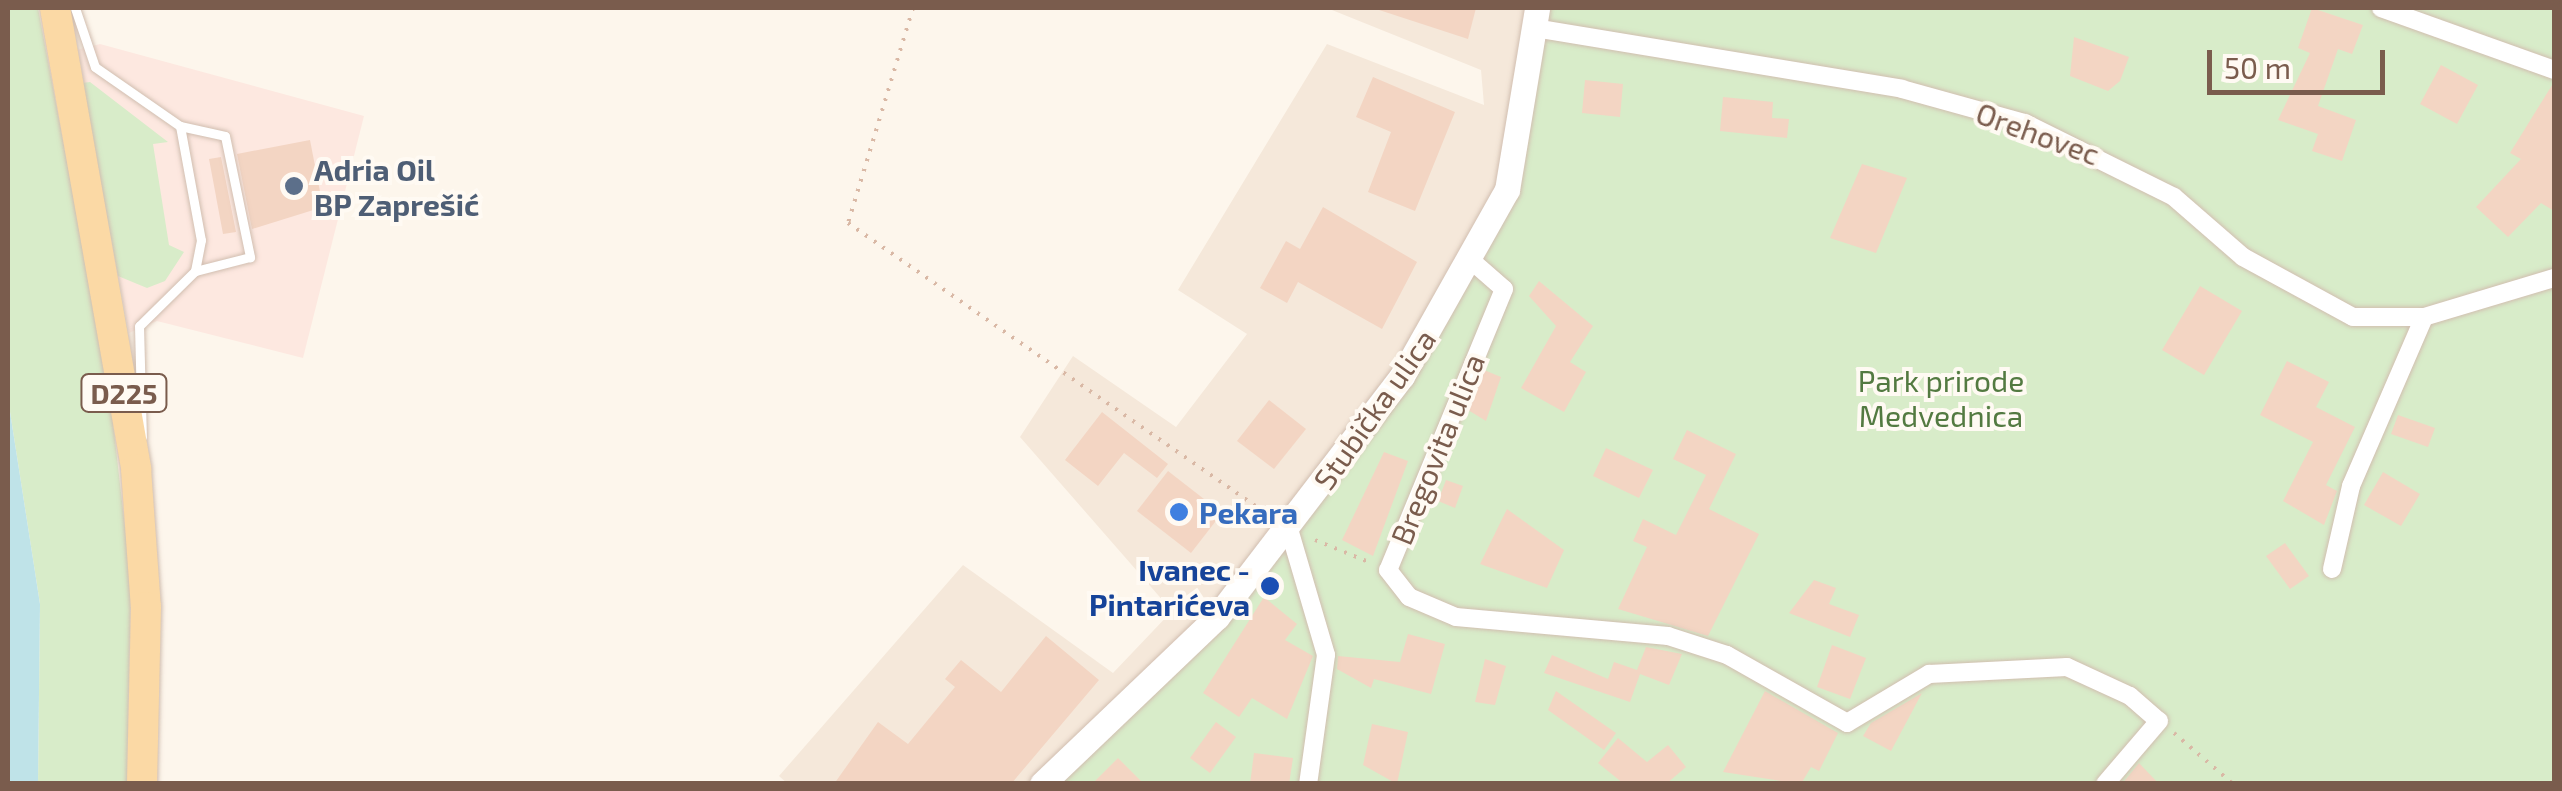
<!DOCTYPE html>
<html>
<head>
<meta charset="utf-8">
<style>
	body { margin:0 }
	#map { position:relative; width:2562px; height:791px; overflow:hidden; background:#fdf6ec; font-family:"Exo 2",sans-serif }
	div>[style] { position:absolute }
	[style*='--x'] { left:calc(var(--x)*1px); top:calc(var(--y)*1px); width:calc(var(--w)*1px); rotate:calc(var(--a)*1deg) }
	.residential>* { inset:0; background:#f5e8da }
	.commercial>* { inset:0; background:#fde8e0 }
	.green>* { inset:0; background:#d8ecc9 }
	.water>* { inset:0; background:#bfe3e8 }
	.building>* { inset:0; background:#f3d5c3 }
	.path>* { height:4px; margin-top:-2px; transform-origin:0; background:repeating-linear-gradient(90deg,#d9b8a5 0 2.5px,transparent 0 10.5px) }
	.roads { filter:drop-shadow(0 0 2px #d1beb0) drop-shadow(0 0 2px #d1beb0) }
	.lane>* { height:9px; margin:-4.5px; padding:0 4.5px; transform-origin:4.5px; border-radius:4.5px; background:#fff }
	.street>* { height:18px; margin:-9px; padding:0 9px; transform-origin:9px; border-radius:9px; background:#fff }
	.secondary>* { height:25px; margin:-12.5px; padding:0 12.5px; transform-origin:12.5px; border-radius:12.5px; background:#fff }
	.primary>* { height:30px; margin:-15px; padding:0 15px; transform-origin:15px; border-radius:15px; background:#fbd9a5 }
	.dots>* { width:28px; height:28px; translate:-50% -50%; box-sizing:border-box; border:5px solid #fffaf3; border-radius:50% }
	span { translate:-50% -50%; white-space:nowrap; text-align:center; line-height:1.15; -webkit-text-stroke:8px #fffaf3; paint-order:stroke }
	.shield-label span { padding:2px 8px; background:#fffaf3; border:2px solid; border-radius:8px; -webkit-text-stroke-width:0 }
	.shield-label { font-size:28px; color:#7a5c4d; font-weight:700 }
	.street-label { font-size:30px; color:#7a5c4d }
	.service-label { font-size:30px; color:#4e5e75; font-weight:700 }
	.left { translate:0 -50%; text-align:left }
	.park-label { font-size:30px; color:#537a41 }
	.shop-label { font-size:30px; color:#366cbe; font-weight:700 }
	.transit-label { font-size:30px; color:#164399; font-weight:700 }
	.right { translate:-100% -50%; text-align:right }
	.frame { position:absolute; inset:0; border:10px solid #7a5c4d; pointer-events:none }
	.scale { position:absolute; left:2207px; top:50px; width:178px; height:45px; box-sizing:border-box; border:5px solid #7a5c4d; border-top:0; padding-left:12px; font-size:30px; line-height:35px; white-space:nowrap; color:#7a5c4d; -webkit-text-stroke:8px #fffaf3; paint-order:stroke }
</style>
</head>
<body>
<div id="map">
	<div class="residential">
		<i style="clip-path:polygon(1327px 8px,1844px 8px,1866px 784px,788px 784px,779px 776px,963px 565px,1113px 673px,1172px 611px,1020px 437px,1073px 356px,1176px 427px,1247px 334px,1178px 290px,1327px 44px,1484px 105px,1481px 70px)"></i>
	</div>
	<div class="commercial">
		<i style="clip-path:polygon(100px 44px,364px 116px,303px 358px,157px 321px,129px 333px,76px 50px)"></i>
	</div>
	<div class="green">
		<i style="clip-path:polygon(8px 8px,38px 8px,108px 379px,131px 580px,127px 783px,38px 783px,40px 604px,8px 399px)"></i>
		<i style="clip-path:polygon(1550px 8px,2554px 8px,2554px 783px,1042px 784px,1186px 646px,1402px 376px,1509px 174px)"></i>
		<i style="clip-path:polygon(90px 82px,168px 142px,153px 144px,169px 245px,184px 252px,165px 281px,147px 288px,118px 276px,82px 83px)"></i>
	</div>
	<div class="water">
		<i style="clip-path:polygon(8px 399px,40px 604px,38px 783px,8px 783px)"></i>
	</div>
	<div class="building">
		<i style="clip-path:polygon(1373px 8px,1476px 8px,1468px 39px)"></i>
		<i style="clip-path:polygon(2312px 8px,2363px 25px,2352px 54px,2338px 49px,2318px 106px,2356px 120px,2342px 161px,2312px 151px,2318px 134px,2278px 120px,2310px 53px,2298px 48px)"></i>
		<i style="clip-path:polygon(2074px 37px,2129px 57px,2120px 81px,2108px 91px,2070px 76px)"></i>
		<i style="clip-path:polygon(2441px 65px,2478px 85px,2457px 124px,2420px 104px)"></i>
		<i style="clip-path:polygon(1373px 77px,1455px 112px,1415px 211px,1368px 192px,1391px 132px,1356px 117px)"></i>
		<i style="clip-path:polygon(1585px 80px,1623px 84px,1620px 117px,1582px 113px)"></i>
		<i style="clip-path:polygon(2554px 82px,2554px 211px,2541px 203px,2508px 237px,2476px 207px,2521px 159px,2510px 153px)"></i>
		<i style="clip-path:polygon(1723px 97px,1773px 102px,1772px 118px,1789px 119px,1787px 138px,1720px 131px)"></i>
		<i style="clip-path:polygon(310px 140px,323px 207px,252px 229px,237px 154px)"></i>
		<i style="clip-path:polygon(221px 157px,236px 232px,223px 234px,209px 159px)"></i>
		<i style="clip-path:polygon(1862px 164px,1907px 178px,1876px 253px,1830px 238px)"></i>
		<i style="clip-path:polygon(1323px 207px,1417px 262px,1382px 329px,1298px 282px,1287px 303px,1260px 288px,1286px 241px,1300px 249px)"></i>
		<i style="clip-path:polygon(1539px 281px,1593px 326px,1570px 362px,1586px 372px,1564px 412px,1521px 388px,1556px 326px,1529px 296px)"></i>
		<i style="clip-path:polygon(2200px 286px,2242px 311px,2204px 375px,2162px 350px)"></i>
		<i style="clip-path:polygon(2287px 361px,2329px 382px,2316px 407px,2355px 427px,2326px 485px,2337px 491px,2324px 525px,2283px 501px,2313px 442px,2260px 415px)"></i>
		<i style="clip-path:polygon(1484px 370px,1501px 377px,1486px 421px,1468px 410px)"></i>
		<i style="clip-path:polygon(1269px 400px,1306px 429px,1274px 469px,1237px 441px)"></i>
		<i style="clip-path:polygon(1102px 412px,1168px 464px,1157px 478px,1124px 453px,1098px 486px,1065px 460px)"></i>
		<i style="clip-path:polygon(2398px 415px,2435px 428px,2428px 447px,2391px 434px)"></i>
		<i style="clip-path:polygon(1687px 430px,1736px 454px,1709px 509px,1759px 534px,1708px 636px,1618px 609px,1647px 547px,1633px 541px,1643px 519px,1676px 535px,1706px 475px,1673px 459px)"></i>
		<i style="clip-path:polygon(1606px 448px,1653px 470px,1639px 498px,1593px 476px)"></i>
		<i style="clip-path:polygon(1384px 452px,1408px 461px,1373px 556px,1342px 540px)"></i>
		<i style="clip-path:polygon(1168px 471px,1222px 513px,1191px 553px,1137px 511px)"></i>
		<i style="clip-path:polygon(2383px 472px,2420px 494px,2401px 526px,2364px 505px)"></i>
		<i style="clip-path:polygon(1446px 480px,1463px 486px,1455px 508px,1438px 501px)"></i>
		<i style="clip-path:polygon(1507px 509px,1564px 550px,1547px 588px,1480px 564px)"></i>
		<i style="clip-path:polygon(2285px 543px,2309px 576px,2290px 589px,2266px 556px)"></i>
		<i style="clip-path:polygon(1814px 580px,1836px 588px,1829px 604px,1859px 615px,1850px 637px,1789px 613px)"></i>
		<i style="clip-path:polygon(1264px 597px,1297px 624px,1285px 640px,1313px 656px,1287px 719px,1252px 698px,1239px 717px,1203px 693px)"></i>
		<i style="clip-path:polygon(1408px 634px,1445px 644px,1431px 694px,1374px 679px,1371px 688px,1337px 669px,1338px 656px,1400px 662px)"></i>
		<i style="clip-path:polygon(1046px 636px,1099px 680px,1011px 784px,834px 784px,878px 722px,908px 744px,955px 687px,945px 679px,961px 660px,1001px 692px)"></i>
		<i style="clip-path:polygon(1832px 645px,1866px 658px,1850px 699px,1817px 687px)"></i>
		<i style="clip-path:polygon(1646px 647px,1682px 654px,1669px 685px,1640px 674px,1630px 702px,1544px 673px,1552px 655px,1608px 679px,1614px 662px,1637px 670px)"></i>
		<i style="clip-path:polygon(1485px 659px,1506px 666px,1495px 705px,1475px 702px)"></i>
		<i style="clip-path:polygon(1556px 691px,1616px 733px,1604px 750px,1548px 710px)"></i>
		<i style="clip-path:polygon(1765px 691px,1838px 733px,1819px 771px,1811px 767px,1801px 784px,1723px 772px)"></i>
		<i style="clip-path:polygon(1922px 693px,1891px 751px,1863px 736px,1871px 723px)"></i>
		<i style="clip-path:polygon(1216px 722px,1236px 737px,1210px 773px,1190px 758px)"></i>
		<i style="clip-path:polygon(1372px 724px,1408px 732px,1397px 784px,1363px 765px)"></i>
		<i style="clip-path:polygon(1618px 738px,1647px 762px,1668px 745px,1686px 767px,1666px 784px,1624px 784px,1598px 763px)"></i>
		<i style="clip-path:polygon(1254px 753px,1293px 758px,1289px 784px,1250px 784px)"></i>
		<i style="clip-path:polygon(1118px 758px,1144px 784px,1092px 784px)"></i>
		<i style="clip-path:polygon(2139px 763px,2159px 784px,2122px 784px)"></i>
	</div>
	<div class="path">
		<i style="--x:913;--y:8;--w:225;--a:106.8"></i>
		<i style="--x:848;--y:223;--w:510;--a:34.78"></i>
		<i style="--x:1315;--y:540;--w:61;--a:22.3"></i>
		<i style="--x:2174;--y:733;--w:78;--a:40.8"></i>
	</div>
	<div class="roads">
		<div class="lane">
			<i style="--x:75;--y:8;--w:62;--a:71.3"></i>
			<i style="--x:95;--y:67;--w:103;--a:34.8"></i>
			<i style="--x:180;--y:126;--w:116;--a:79.6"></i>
			<i style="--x:201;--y:240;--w:32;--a:101"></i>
			<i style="--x:195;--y:271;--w:78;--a:135.5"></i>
			<i style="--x:139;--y:326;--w:111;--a:88.5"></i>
			<i style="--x:180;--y:126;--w:46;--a:12.5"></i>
			<i style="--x:225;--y:136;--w:124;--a:78.3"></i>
			<i style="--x:250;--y:257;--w:57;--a:165.7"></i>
		</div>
		<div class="street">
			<i style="--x:2381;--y:8;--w:184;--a:19.7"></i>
			<i style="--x:1535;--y:28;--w:372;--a:9.4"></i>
			<i style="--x:1902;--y:89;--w:128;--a:15.5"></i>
			<i style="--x:2025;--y:123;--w:166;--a:26.4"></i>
			<i style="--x:2174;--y:197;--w:91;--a:41"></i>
			<i style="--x:2243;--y:257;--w:125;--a:28.6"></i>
			<i style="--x:2353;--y:317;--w:71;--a:0"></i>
			<i style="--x:2424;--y:317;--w:136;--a:-16.7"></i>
			<i style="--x:1473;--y:262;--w:41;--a:41.1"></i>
			<i style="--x:1504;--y:289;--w:304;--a:112.4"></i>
			<i style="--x:1388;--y:570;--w:34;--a:52"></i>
			<i style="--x:1409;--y:597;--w:51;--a:23.1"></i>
			<i style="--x:1456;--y:617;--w:213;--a:5.1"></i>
			<i style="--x:1668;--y:636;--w:62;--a:17.9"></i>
			<i style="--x:1727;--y:655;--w:138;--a:29.5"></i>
			<i style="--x:1847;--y:723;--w:96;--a:-30.9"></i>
			<i style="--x:1929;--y:674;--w:138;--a:-2.9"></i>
			<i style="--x:2067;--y:667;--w:69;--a:24.7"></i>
			<i style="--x:2130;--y:696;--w:38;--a:41"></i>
			<i style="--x:2159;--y:721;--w:83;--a:130.6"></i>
			<i style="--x:1289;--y:529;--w:131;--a:73.6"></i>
			<i style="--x:1326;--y:655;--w:130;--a:97.9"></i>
			<i style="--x:2332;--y:569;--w:85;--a:-77.1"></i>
			<i style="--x:2351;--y:486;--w:184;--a:-66.6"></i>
		</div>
		<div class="secondary">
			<i style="--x:1042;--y:784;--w:242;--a:-43.7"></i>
			<i style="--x:1217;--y:617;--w:304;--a:-52.5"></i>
			<i style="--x:1402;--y:376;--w:214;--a:-60.6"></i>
			<i style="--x:1507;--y:190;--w:184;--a:-80.6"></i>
		</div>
		<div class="primary">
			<i style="--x:55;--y:8;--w:468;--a:80"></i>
			<i style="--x:136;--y:469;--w:138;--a:85.9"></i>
			<i style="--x:146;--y:607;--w:177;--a:91.3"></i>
		</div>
	</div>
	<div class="dots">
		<i style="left:294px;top:186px;background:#5c6f8a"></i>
		<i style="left:1179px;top:512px;background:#3f7fe0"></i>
		<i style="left:1270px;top:586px;background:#1a4fb4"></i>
	</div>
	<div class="shield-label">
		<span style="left:124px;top:393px">D225</span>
	</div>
	<div class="street-label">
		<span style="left:2038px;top:133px;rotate:20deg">Orehovec</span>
		<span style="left:1374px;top:409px;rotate:-55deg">Stubička ulica</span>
		<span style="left:1437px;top:449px;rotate:-68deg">Bregovita ulica</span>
	</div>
	<div class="service-label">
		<span class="left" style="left:314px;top:186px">Adria Oil<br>BP Zaprešić</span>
	</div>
	<div class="park-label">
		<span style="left:1941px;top:397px">Park prirode<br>Medvednica</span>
	</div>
	<div class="shop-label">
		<span class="left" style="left:1199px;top:512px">Pekara</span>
	</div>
	<div class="transit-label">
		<span class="right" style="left:1250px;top:586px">Ivanec -<br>Pintarićeva</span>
	</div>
	<div class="frame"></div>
	<div class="scale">50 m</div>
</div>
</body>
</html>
